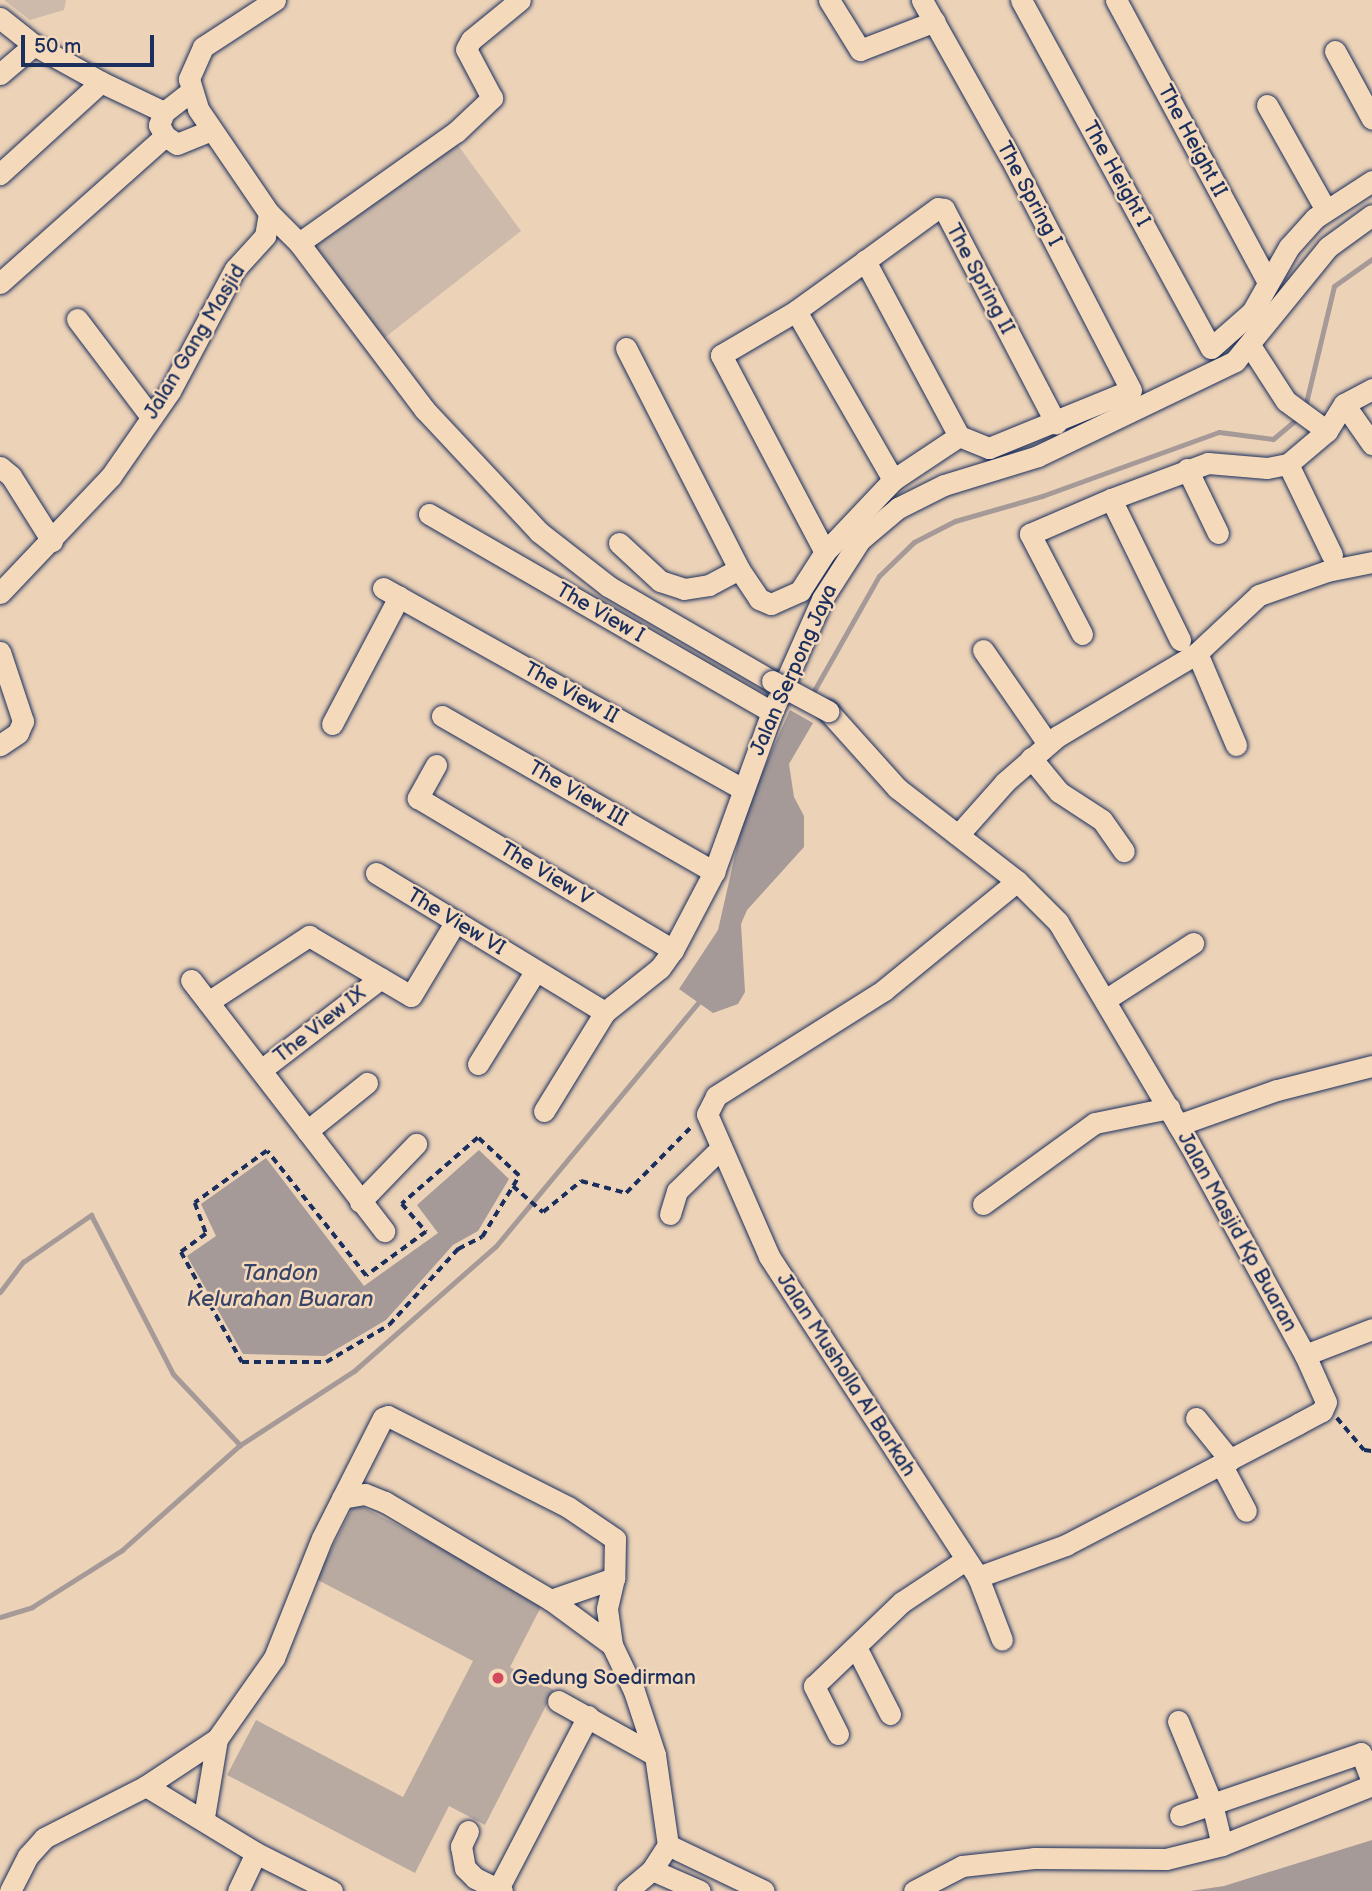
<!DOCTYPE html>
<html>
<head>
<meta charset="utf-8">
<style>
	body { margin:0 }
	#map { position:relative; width:1372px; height:1891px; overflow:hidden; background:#ecd2b7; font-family:"Balsamiq Sans",sans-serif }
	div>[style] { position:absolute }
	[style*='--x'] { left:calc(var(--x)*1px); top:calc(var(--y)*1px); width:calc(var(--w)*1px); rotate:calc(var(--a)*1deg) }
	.green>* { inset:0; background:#cdbaaa }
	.water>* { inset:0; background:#a59a98 }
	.stream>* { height:5px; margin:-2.5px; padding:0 2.5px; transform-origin:2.5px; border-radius:2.5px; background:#a59a98 }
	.building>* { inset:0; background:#b8aaa1 }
	.path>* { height:3.5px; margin-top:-1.75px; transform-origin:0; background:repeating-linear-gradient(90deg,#1b2f5e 0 7px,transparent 0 12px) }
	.roads { filter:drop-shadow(0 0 2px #1b2f5e) drop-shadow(0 0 2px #1b2f5e) }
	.minor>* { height:21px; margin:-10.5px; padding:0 10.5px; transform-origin:10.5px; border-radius:10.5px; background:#f5d9bb }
	.bridges { filter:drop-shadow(0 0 2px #1b2f5e) drop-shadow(0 0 2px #1b2f5e) }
	.minor-bridge>* { height:21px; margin:-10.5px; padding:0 10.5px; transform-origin:10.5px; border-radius:10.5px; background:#f5d9bb }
	.dots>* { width:19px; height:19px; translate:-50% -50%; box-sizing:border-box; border:4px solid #f5d9bb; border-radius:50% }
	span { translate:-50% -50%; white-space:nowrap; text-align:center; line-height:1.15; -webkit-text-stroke:5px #f5d9bb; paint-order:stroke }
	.street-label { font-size:21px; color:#1b2f5e }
	.poi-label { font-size:21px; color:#1b2f5e }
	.left { translate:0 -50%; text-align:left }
	.water-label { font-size:23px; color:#37446a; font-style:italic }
	.scale { position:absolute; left:21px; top:35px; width:133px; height:32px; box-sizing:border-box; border:4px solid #1b2f5e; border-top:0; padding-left:9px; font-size:21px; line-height:24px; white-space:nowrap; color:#1b2f5e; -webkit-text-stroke:5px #f5d9bb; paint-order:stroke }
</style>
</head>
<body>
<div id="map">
	<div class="green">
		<i style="clip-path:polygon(4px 0,66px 0,64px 10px,30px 20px)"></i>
		<i style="clip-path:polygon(454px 140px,521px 231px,383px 339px,310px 245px)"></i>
	</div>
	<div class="water">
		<i style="clip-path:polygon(790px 710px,813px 723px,789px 764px,794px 797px,804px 816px,804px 847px,747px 910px,741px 924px,745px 992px,738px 1004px,713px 1013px,679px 989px,718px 930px,745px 811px)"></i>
		<i style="clip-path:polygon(479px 1150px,509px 1179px,478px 1231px,453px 1245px,386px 1320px,325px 1356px,243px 1354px,187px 1256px,216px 1236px,201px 1204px,266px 1158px,364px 1286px,438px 1233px,417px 1205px)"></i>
		<i style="clip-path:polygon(1372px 1840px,1372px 1891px,1190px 1891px,1224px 1886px)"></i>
	</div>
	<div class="stream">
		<i style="--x:1305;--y:407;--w:124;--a:-76.5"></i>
		<i style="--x:1334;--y:286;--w:47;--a:-35.4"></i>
		<i style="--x:811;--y:696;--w:138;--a:-60.5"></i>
		<i style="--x:879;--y:576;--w:49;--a:-44.2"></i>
		<i style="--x:914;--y:542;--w:46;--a:-27.1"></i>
		<i style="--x:955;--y:521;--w:91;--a:-16"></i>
		<i style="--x:1042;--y:496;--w:188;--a:-19.9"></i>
		<i style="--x:1219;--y:432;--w:54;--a:7.4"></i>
		<i style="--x:1273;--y:439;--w:33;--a:-40"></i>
		<i style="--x:0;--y:1292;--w:38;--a:-53"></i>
		<i style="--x:23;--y:1262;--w:83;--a:-34.7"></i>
		<i style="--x:91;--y:1215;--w:179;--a:62.7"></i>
		<i style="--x:173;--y:1374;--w:98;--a:46.7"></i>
		<i style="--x:0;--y:1617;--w:34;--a:-17"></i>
		<i style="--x:32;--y:1607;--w:107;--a:-32.3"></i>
		<i style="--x:122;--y:1550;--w:158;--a:-41.7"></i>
		<i style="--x:240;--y:1445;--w:136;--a:-33"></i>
		<i style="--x:354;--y:1371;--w:189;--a:-41.4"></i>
		<i style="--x:496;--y:1246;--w:320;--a:-50.3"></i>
	</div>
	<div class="building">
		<i style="clip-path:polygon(355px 1503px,544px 1601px,510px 1667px,554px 1690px,485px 1825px,449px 1806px,415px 1873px,227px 1775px,256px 1720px,403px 1797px,473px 1661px,316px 1579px)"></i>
	</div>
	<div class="path">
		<i style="--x:513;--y:1186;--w:12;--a:-59"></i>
		<i style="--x:519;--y:1176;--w:56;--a:-137.2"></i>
		<i style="--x:478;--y:1138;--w:101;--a:139"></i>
		<i style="--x:402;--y:1204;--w:37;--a:49"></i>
		<i style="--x:426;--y:1232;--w:74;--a:143.7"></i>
		<i style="--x:366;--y:1276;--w:159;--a:-128.4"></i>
		<i style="--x:267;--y:1151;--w:89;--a:144.2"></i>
		<i style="--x:195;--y:1203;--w:33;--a:70"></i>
		<i style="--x:206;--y:1234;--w:31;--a:144"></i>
		<i style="--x:181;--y:1252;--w:126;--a:61"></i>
		<i style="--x:242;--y:1362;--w:84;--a:0"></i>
		<i style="--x:326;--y:1362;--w:73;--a:-30.4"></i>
		<i style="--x:389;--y:1325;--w:103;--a:-47.8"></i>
		<i style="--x:458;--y:1249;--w:27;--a:-27"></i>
		<i style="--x:482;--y:1237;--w:60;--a:-58.7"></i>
		<i style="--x:513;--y:1186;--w:40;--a:41"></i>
		<i style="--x:543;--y:1212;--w:49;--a:-39.2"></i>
		<i style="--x:581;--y:1181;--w:47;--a:14.9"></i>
		<i style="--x:626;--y:1193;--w:94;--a:-45.4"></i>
		<i style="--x:1337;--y:1418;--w:42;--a:49.8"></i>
		<i style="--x:1364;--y:1450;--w:8;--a:7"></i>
	</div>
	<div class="roads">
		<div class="minor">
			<i style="--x:275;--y:0;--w:86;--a:146.9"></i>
			<i style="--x:203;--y:47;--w:35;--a:114"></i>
			<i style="--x:189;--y:79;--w:31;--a:73"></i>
			<i style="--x:198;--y:109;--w:126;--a:55.7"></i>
			<i style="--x:269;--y:213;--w:42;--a:45"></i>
			<i style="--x:299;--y:243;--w:209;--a:53"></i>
			<i style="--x:425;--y:410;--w:167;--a:46.9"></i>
			<i style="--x:539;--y:532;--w:88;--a:38"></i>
			<i style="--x:608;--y:586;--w:190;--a:30.1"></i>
			<i style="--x:829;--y:0;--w:59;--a:58.2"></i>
			<i style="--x:860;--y:50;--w:80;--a:-21.1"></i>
			<i style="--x:1021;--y:0;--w:396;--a:61.4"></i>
			<i style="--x:1211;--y:348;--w:55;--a:-41.3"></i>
			<i style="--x:1252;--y:312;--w:75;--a:-60.4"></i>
			<i style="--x:1289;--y:247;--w:39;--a:-48"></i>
			<i style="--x:1315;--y:218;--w:68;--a:-33"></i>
			<i style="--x:1116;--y:0;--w:320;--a:61.7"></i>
			<i style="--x:0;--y:18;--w:43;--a:38.5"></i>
			<i style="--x:34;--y:45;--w:77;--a:28.9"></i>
			<i style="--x:101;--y:82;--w:137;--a:137.7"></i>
			<i style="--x:1335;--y:51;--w:77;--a:61.4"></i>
			<i style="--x:0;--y:74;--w:45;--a:-40.5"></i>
			<i style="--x:101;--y:82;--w:70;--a:25.5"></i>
			<i style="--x:190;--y:92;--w:33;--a:142"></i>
			<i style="--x:164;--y:112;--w:14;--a:111"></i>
			<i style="--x:159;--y:125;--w:13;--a:61"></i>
			<i style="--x:165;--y:136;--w:14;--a:34"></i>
			<i style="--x:177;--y:144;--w:37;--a:-22"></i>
			<i style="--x:1267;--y:105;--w:120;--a:60.7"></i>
			<i style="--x:299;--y:243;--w:192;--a:-35.3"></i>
			<i style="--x:456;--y:132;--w:50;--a:-43.4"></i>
			<i style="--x:492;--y:98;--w:55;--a:-118"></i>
			<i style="--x:466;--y:49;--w:10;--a:-61"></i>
			<i style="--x:471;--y:40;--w:63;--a:-39.2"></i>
			<i style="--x:865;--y:261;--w:85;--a:144.1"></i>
			<i style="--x:796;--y:311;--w:195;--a:60.1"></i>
			<i style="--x:0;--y:283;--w:221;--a:-41.7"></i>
			<i style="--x:796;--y:311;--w:87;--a:149.6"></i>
			<i style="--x:721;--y:355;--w:223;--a:62.2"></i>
			<i style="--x:77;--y:319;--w:123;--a:52.9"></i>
			<i style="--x:1251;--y:347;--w:64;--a:57.1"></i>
			<i style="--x:1286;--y:401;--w:51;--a:36.2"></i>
			<i style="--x:626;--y:348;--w:248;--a:62.9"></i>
			<i style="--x:739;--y:569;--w:36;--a:56"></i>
			<i style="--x:759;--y:599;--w:13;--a:23"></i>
			<i style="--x:771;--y:604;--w:32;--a:-24"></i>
			<i style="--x:800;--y:591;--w:46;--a:-57.3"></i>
			<i style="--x:825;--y:552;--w:99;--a:-46.6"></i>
			<i style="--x:893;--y:480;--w:79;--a:-33.7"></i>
			<i style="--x:959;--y:436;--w:32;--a:22"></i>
			<i style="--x:989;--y:448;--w:153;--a:-22.2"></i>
			<i style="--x:1131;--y:390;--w:263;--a:-117.4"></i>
			<i style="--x:1010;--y:157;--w:180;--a:-119.3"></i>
			<i style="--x:1344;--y:404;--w:49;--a:55"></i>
			<i style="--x:959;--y:436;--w:199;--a:-118.2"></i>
			<i style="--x:865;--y:261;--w:90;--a:-36"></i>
			<i style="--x:938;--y:208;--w:6;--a:9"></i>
			<i style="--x:944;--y:209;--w:242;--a:62.4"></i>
			<i style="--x:1288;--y:464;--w:101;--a:64.2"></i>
			<i style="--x:0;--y:467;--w:14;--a:39"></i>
			<i style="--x:11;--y:476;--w:77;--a:57.8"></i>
			<i style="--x:1187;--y:469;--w:71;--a:64.2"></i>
			<i style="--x:1111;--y:499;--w:103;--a:-20.4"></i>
			<i style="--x:1208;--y:463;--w:59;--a:4.8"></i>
			<i style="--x:1267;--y:468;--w:21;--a:-11"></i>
			<i style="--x:1288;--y:464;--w:51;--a:-40.2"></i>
			<i style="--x:1327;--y:431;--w:32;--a:-58"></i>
			<i style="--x:1344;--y:404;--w:32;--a:-28"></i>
			<i style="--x:429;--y:514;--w:396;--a:30"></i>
			<i style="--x:619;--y:543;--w:56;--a:42.8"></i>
			<i style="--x:660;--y:581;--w:25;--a:18"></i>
			<i style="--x:684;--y:589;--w:25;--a:-9"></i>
			<i style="--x:709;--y:585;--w:34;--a:-28"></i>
			<i style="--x:383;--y:588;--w:412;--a:29.2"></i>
			<i style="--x:0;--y:593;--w:161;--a:-46.5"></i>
			<i style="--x:111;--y:476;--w:103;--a:-55.2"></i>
			<i style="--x:170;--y:391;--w:138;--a:-62"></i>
			<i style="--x:235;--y:269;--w:45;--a:-47.7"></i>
			<i style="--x:265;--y:236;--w:23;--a:-80"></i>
			<i style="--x:1082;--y:634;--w:113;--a:-117.5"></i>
			<i style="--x:1030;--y:534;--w:88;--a:-23.4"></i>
			<i style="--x:1111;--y:499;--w:157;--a:63.9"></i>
			<i style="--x:983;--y:650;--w:114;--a:55.3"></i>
			<i style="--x:0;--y:652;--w:73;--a:71.6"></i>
			<i style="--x:23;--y:721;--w:13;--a:113"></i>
			<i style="--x:18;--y:733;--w:22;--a:146"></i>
			<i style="--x:1197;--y:653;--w:100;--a:67"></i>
			<i style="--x:828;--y:711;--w:103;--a:48.1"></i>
			<i style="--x:897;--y:788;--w:152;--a:37.8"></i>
			<i style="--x:1017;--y:881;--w:58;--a:45"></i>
			<i style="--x:1058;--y:922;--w:259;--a:59.4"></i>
			<i style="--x:1190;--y:1145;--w:239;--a:61.3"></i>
			<i style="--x:1305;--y:1355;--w:51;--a:65.9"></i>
			<i style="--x:1326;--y:1402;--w:10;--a:114"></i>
			<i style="--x:1322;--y:1411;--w:27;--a:152"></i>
			<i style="--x:1298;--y:1424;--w:262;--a:152.5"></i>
			<i style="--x:1066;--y:1545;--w:94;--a:160"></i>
			<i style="--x:978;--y:1577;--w:383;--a:-123.1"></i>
			<i style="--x:769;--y:1256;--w:155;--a:-113.6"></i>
			<i style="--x:707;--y:1114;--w:20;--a:-63"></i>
			<i style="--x:716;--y:1096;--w:199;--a:-32.2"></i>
			<i style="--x:884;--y:990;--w:172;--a:-39.3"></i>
			<i style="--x:442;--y:716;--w:314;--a:29.8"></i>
			<i style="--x:332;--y:724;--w:144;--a:-62.2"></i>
			<i style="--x:1031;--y:758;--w:44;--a:50.5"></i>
			<i style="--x:1059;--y:792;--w:51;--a:33.1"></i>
			<i style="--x:1102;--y:820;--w:38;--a:55"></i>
			<i style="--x:436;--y:765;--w:38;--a:119"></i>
			<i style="--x:418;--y:798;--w:297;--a:30.8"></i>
			<i style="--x:958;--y:835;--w:71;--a:-48.4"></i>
			<i style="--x:1005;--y:782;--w:70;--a:-41"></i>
			<i style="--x:1058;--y:736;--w:162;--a:-30.8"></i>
			<i style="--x:1197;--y:653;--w:85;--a:-43.1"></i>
			<i style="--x:1259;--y:595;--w:72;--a:-19.4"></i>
			<i style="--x:1327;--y:571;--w:46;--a:-11.3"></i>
			<i style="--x:376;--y:873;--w:268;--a:31.3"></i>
			<i style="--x:191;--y:980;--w:317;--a:52.4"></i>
			<i style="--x:1105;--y:1000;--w:105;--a:-32.9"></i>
			<i style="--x:208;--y:1002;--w:121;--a:-33.2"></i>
			<i style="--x:309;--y:936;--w:118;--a:30.5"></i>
			<i style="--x:411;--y:996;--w:87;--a:-59"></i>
			<i style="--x:478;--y:1064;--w:110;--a:-58.3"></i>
			<i style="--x:261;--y:1070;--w:151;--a:-37.5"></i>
			<i style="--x:544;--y:1111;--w:116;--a:-58.4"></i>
			<i style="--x:605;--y:1012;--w:70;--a:-38.7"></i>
			<i style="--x:660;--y:968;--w:22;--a:-54"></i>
			<i style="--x:673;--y:950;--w:88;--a:-62.3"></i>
			<i style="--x:714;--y:872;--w:170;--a:-70.1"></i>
			<i style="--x:772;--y:712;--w:124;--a:-66.1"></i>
			<i style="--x:822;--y:599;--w:70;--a:-57.2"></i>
			<i style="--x:860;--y:540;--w:50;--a:-40.1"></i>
			<i style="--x:898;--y:508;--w:51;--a:-26.6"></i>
			<i style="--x:944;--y:485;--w:98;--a:-17.1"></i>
			<i style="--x:1038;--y:456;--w:219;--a:-25.7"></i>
			<i style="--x:1235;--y:361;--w:147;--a:-50.8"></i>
			<i style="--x:1328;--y:247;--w:54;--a:-36"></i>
			<i style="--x:1178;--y:1125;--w:105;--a:-19.5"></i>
			<i style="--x:1277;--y:1090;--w:98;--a:-14.2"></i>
			<i style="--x:307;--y:1131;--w:77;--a:-38.7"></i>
			<i style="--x:360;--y:1202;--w:81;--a:-46"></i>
			<i style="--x:983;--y:1204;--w:138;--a:-35.9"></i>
			<i style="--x:1095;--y:1123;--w:76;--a:-11.5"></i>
			<i style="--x:670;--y:1214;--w:24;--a:-73"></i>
			<i style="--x:677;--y:1191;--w:62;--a:-44.3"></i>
			<i style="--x:1305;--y:1355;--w:72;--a:-21.2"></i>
			<i style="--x:1196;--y:1418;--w:54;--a:51"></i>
			<i style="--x:1221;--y:1464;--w:53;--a:62"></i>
			<i style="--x:342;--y:1498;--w:23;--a:-10"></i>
			<i style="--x:365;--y:1494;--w:22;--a:22"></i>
			<i style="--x:385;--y:1502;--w:193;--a:30.6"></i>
			<i style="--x:551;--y:1600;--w:76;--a:36.4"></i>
			<i style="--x:978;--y:1577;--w:67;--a:69.1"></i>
			<i style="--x:551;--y:1600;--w:67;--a:-19.2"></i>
			<i style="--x:857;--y:1649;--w:73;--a:63.1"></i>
			<i style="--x:558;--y:1701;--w:111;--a:29.1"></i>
			<i style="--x:1178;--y:1721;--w:90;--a:67.7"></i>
			<i style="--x:1212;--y:1804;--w:42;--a:76.3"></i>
			<i style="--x:838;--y:1734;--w:54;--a:-116.6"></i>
			<i style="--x:814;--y:1686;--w:122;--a:-43.7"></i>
			<i style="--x:902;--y:1602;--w:74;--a:-33.5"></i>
			<i style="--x:217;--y:1739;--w:99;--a:-54.9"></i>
			<i style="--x:274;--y:1658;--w:129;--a:-68.2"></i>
			<i style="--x:322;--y:1538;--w:135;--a:-63.1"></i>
			<i style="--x:383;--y:1418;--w:5;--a:-22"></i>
			<i style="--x:388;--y:1416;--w:202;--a:26.8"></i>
			<i style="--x:568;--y:1507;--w:57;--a:34.2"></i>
			<i style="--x:615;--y:1539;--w:39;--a:91"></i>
			<i style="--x:614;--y:1578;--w:32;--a:103"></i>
			<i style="--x:607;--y:1609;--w:36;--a:82"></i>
			<i style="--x:612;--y:1645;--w:51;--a:64.4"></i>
			<i style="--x:634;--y:1691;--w:67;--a:71.8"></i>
			<i style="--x:655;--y:1755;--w:91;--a:81.8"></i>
			<i style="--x:668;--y:1845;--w:30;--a:123"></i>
			<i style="--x:652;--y:1870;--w:33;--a:140"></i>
			<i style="--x:146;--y:1786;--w:129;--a:31.3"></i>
			<i style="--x:256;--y:1853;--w:85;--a:26.6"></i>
			<i style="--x:1180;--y:1815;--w:191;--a:-18.9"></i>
			<i style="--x:1361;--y:1753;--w:30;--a:69"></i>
			<i style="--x:468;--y:1831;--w:17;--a:115"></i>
			<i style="--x:461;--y:1846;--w:22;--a:80"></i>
			<i style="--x:465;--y:1868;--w:14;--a:45"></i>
			<i style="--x:475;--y:1878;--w:30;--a:26"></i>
			<i style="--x:668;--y:1845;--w:106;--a:25.6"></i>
			<i style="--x:652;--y:1870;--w:52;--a:23.6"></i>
			<i style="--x:498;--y:1889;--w:195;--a:-62.5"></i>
			<i style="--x:10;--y:1891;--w:39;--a:-63"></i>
			<i style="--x:28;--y:1856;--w:24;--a:-48"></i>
			<i style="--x:44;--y:1838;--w:114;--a:-27"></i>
			<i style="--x:146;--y:1786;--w:85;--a:-33.5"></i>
			<i style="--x:217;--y:1739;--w:79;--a:99.5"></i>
			<i style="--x:238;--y:1891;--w:42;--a:-64.7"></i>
			<i style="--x:914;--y:1891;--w:54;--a:-27.5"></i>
			<i style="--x:962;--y:1866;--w:72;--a:-6.3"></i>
			<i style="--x:1034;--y:1858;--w:132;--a:0.4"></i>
			<i style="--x:1166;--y:1859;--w:58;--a:-14"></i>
			<i style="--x:1222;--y:1845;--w:162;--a:-21.8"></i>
		</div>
	</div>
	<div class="bridges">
		<div class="minor-bridge">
			<i style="--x:772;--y:681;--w:64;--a:28.2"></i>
		</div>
	</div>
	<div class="dots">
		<i style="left:498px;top:1678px;background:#d1495b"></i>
	</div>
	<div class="street-label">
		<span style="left:1192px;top:141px;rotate:62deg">The Height II</span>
		<span style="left:1116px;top:174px;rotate:61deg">The Height I</span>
		<span style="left:1029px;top:194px;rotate:62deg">The Spring I</span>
		<span style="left:980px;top:279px;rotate:62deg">The Spring II</span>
		<span style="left:195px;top:342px;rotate:-59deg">Jalan Gang Masjid</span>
		<span style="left:600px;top:613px;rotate:30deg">The View I</span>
		<span style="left:794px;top:670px;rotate:-66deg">Jalan Serpong Jaya</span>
		<span style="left:571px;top:693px;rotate:29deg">The View II</span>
		<span style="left:578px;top:794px;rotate:30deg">The View III</span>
		<span style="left:546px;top:874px;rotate:31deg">The View V</span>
		<span style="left:456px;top:922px;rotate:31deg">The View VI</span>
		<span style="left:320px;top:1025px;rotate:-38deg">The View IX</span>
		<span style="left:1237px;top:1232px;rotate:61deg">Jalan Masjid Kp Buaran</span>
		<span style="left:846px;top:1375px;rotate:57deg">Jalan Musholla Al Barkah</span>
	</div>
	<div class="poi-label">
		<span class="left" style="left:512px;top:1678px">Gedung Soedirman</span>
	</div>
	<div class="water-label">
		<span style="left:280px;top:1286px">Tandon<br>Kelurahan Buaran</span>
	</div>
	<div class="scale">50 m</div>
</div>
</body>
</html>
